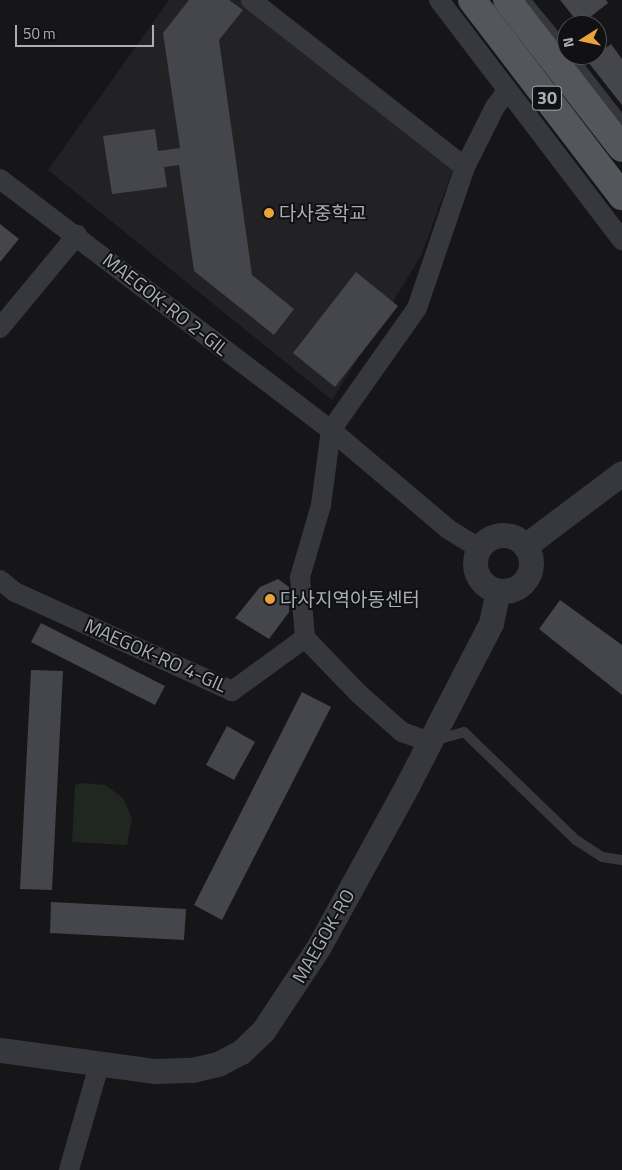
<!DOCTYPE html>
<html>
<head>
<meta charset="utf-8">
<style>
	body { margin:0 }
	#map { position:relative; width:622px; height:1170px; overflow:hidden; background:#161618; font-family:"Titillium Web","Noto Sans KR",sans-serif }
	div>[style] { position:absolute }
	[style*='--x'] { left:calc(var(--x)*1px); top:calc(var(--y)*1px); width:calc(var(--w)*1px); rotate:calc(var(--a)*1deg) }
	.built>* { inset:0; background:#222225 }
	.green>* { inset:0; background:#202721 }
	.building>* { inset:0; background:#45464b }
	.service>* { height:10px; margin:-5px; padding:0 5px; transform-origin:5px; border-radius:5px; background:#37383d }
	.minor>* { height:20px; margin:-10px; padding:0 10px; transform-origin:10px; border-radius:10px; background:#37383d }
	.tertiary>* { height:25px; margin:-12.5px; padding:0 12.5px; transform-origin:12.5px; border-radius:12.5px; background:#37383d }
	.tertiary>.ring { margin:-12.5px; padding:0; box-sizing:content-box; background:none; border:25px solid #37383d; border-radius:50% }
	.primary>* { height:28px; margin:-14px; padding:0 14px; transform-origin:14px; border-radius:14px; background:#53565b }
	.dots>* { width:14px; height:14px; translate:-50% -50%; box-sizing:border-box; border:2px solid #111113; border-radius:50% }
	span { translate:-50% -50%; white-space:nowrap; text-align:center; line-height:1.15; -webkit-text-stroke:4px #111113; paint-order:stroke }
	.shield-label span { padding:1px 4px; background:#111113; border:1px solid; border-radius:4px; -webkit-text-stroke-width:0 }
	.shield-label { font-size:18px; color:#a9aeb7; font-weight:700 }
	.poi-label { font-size:19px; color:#a9aeb7 }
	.left { translate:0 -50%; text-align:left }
	.street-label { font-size:19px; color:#a9aeb7 }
	.north { position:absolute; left:557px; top:15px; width:50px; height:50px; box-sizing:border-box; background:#111113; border:1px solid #4e5055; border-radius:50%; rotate:260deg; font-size:14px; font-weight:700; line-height:20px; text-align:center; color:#a9aeb7 }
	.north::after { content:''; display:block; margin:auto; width:18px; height:22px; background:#e9a33d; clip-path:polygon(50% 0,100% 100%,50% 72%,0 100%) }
	.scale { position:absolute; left:15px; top:25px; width:139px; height:22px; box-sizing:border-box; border:2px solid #a9aeb7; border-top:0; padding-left:6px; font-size:15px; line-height:18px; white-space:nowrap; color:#a9aeb7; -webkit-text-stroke:4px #111113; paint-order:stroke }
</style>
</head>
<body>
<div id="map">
	<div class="built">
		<i style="clip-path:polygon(169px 0,240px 0,455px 164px,421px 256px,332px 400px,48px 170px)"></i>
	</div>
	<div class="green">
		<i style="clip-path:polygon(83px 783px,105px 785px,123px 798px,132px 818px,127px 845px,72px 842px,75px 785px)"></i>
	</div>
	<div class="building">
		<i style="clip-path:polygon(189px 0,229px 0,243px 10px,219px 40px,252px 275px,294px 309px,274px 335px,194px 271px,179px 165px,164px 167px,167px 187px,112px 194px,103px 136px,155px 129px,158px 151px,180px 148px,163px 33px)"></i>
		<i style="clip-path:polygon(560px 0,606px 0,608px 3px,580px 25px)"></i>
		<i style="clip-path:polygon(611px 44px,622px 59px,622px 105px,588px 62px)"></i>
		<i style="clip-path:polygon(0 224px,19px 239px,0 262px)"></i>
		<i style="clip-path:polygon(356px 272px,398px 306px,335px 387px,293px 353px)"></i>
		<i style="clip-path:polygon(278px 579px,289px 587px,289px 612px,269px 639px,235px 618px,260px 587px)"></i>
		<i style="clip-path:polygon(560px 600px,622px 645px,622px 695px,539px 629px)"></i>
		<i style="clip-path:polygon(41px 623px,165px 686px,155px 705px,31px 642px)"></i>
		<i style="clip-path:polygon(31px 670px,63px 671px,52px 890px,20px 889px)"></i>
		<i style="clip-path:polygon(302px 692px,331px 707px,222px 920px,194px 905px)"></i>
		<i style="clip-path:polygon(227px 726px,255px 742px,234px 780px,206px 765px)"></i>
		<i style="clip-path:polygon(51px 902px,186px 909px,184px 940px,50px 933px)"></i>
	</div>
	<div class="service">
		<i style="--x:526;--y:0;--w:65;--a:50.6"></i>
		<i style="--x:571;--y:55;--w:83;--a:52.3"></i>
		<i style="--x:433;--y:741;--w:32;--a:-16"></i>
		<i style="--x:464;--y:732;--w:156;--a:44"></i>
		<i style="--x:576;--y:840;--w:31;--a:33"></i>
		<i style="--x:602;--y:857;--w:20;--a:9"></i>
	</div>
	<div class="minor">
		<i style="--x:251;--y:0;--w:271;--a:38"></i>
		<i style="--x:439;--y:0;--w:302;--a:52.7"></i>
		<i style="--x:0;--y:179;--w:415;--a:37.2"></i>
		<i style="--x:331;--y:430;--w:153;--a:40.2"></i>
		<i style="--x:448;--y:529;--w:36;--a:32"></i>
		<i style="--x:0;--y:328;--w:121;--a:-50.4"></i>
		<i style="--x:0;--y:580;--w:19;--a:39"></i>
		<i style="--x:15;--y:592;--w:239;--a:24.5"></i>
		<i style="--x:232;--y:691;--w:90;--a:-36"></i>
		<i style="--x:305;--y:638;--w:78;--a:46"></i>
		<i style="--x:359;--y:694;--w:57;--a:41.5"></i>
		<i style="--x:402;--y:732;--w:29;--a:20"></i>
		<i style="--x:305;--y:638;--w:61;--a:-94.7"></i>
		<i style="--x:300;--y:577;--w:75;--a:-73.7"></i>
		<i style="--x:321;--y:505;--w:76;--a:-82.4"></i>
		<i style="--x:331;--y:430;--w:149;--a:-54.8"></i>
		<i style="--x:417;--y:308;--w:149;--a:-71.2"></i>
		<i style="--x:465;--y:167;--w:67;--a:-63.4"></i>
		<i style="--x:495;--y:107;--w:20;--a:-53"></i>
		<i style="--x:69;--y:1170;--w:112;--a:-74"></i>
	</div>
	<div class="tertiary">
		<i class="ring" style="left:475px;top:535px;width:31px;height:31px"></i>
		<i style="--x:525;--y:546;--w:121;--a:-37"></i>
		<i style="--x:0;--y:1050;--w:157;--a:7.7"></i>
		<i style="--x:156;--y:1071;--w:36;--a:-2"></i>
		<i style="--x:192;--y:1070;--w:27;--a:-13"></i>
		<i style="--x:218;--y:1064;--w:26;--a:-28"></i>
		<i style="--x:241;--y:1052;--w:30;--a:-44"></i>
		<i style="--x:263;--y:1031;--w:100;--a:-56.5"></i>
		<i style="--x:318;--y:948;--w:187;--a:-61.2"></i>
		<i style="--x:408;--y:784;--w:181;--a:-62.7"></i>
		<i style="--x:491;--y:623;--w:33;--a:-78"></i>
	</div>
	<div class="primary">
		<i style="--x:472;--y:0;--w:247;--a:52.6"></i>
		<i style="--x:507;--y:0;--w:187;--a:52.2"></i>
	</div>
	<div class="dots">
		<i style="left:269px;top:213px;background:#e9a33d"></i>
		<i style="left:270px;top:599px;background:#e9a33d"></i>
	</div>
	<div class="shield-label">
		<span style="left:547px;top:98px">30</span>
	</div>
	<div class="poi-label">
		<span class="left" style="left:279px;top:213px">다사중학교</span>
		<span class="left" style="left:280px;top:599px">다사지역아동센터</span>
	</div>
	<div class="street-label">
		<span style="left:166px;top:304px;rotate:38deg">MAEGOK-RO 2-GIL</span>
		<span style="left:156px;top:655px;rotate:24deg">MAEGOK-RO 4-GIL</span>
		<span style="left:323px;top:936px;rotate:-60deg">MAEGOK-RO</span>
	</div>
	<div class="north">N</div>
	<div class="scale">50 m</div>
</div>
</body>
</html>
